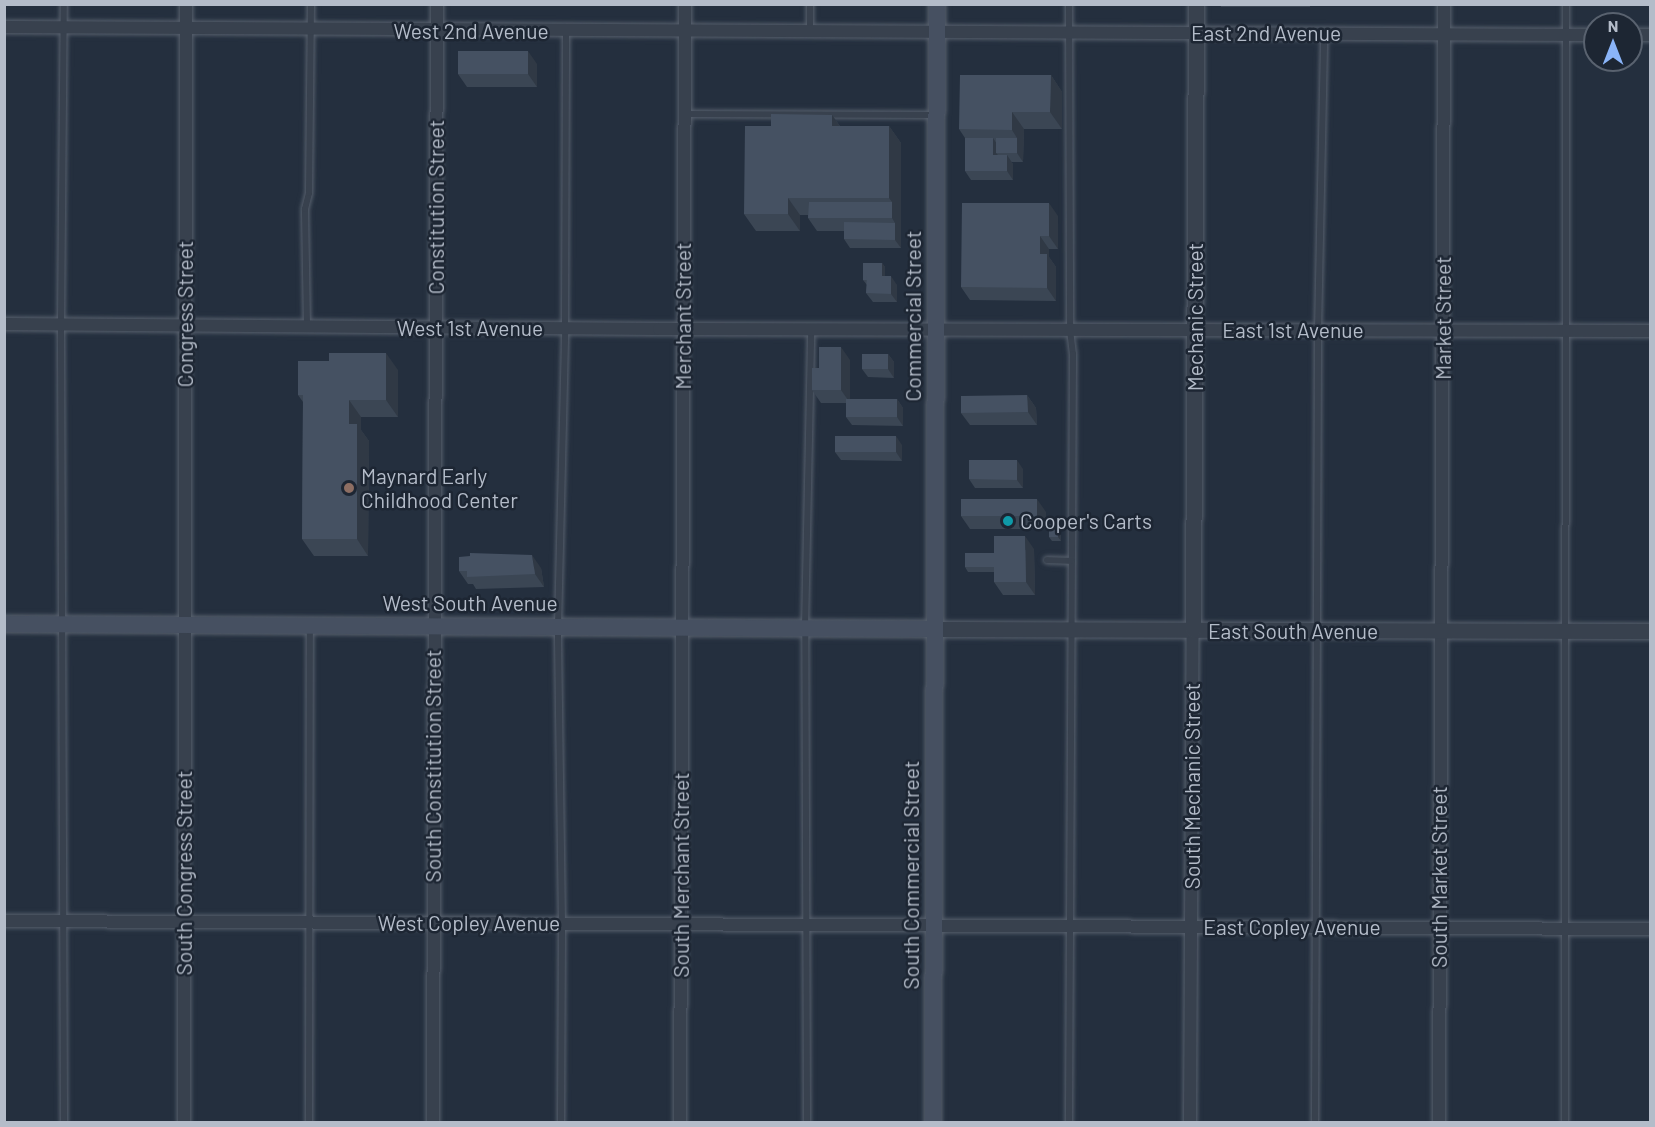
<!DOCTYPE html>
<html>
<head>
<meta charset="utf-8">
<style>
	body { margin:0 }
	#map { position:relative; width:1655px; height:1127px; overflow:hidden; background:#242f3e; font-family:Barlow,sans-serif }
	div>[style] { position:absolute }
	[style*='--x'] { left:calc(var(--x)*1px); top:calc(var(--y)*1px); width:calc(var(--w)*1px); rotate:calc(var(--a)*1deg) }
	.roads { filter:drop-shadow(0 0 2px #565f6c) drop-shadow(0 0 2px #565f6c) }
	.service>* { height:6px; margin:-3px; padding:0 3px; transform-origin:3px; border-radius:3px; background:#38414e }
	.minor>* { height:12px; margin:-6px; padding:0 6px; transform-origin:6px; border-radius:6px; background:#38414e }
	.tertiary>* { height:15px; margin:-7.5px; padding:0 7.5px; transform-origin:7.5px; border-radius:7.5px; background:#38414e }
	.secondary>* { height:16px; margin:-8px; padding:0 8px; transform-origin:8px; border-radius:8px; background:#465061 }
	.wall>* { inset:0; background:#3b4654 }
	.shaded-wall>* { inset:0; background:#303945 }
	.building>* { inset:0; background:#455162 }
	.dots>* { width:16px; height:16px; translate:-50% -50%; box-sizing:border-box; border:3px solid #1d2633; border-radius:50% }
	span { translate:-50% -50%; white-space:nowrap; text-align:center; line-height:1.15; -webkit-text-stroke:5px #1d2633; paint-order:stroke }
	.street-label { font-size:21px; color:#b4bcc9 }
	.poi-label { font-size:21px; color:#b4bcc9 }
	.left { translate:0 -50%; text-align:left }
	.frame { position:absolute; inset:0; border:6px solid #b4bcc9; pointer-events:none }
	.north { position:absolute; left:1583px; top:12px; width:60px; height:60px; box-sizing:border-box; background:#1d2633; border:2px solid #59626f; border-radius:50%; rotate:0deg; font-size:16px; font-weight:700; line-height:24px; text-align:center; color:#b4bcc9 }
	.north::after { content:''; display:block; margin:auto; width:21px; height:27px; background:#8ab4f8; clip-path:polygon(50% 0,100% 100%,50% 72%,0 100%) }
</style>
</head>
<body>
<div id="map">
	<div class="roads">
		<div class="service">
			<i style="--x:810;--y:4;--w:28;--a:90"></i>
			<i style="--x:1069;--y:4;--w:326;--a:89.8"></i>
			<i style="--x:1070;--y:330;--w:24;--a:83"></i>
			<i style="--x:1073;--y:354;--w:768;--a:90.3"></i>
			<i style="--x:685;--y:114;--w:251;--a:0.2"></i>
			<i style="--x:307;--y:326;--w:117;--a:-91"></i>
			<i style="--x:305;--y:209;--w:16;--a:-76"></i>
			<i style="--x:309;--y:193;--w:189;--a:-89.4"></i>
			<i style="--x:1047;--y:560;--w:25;--a:2"></i>
			<i style="--x:64;--y:1122;--w:798;--a:-90.22"></i>
			<i style="--x:61;--y:324;--w:320;--a:-89.5"></i>
			<i style="--x:309;--y:1122;--w:494;--a:-89.9"></i>
			<i style="--x:561;--y:1122;--w:198;--a:-89.7"></i>
			<i style="--x:562;--y:924;--w:298;--a:-90.8"></i>
			<i style="--x:558;--y:626;--w:297;--a:-88.6"></i>
			<i style="--x:565;--y:329;--w:298;--a:-89.8"></i>
			<i style="--x:807;--y:1122;--w:494;--a:-90.2"></i>
			<i style="--x:805;--y:628;--w:298;--a:-88.8"></i>
			<i style="--x:1315;--y:1122;--w:791;--a:-89.78"></i>
			<i style="--x:1318;--y:331;--w:297;--a:-88.8"></i>
			<i style="--x:1565;--y:1122;--w:1118;--a:-89.95"></i>
		</div>
		<div class="minor">
			<i style="--x:4;--y:27;--w:1591;--a:0.29"></i>
			<i style="--x:1631;--y:35;--w:19;--a:0"></i>
			<i style="--x:4;--y:324;--w:655;--a:0.44"></i>
			<i style="--x:659;--y:329;--w:991;--a:0.12"></i>
			<i style="--x:4;--y:921;--w:1646;--a:0.28"></i>
			<i style="--x:184;--y:1122;--w:1118;--a:-89.9"></i>
			<i style="--x:433;--y:1122;--w:1118;--a:-89.8"></i>
			<i style="--x:680;--y:1122;--w:1118;--a:-89.74"></i>
			<i style="--x:1190;--y:1122;--w:492;--a:-89.7"></i>
			<i style="--x:1439;--y:1122;--w:1118;--a:-89.74"></i>
		</div>
		<div class="tertiary">
			<i style="--x:935;--y:629;--w:715;--a:0.16"></i>
			<i style="--x:1193;--y:630;--w:626;--a:-89.73"></i>
		</div>
		<div class="secondary">
			<i style="--x:4;--y:624;--w:931;--a:0.31"></i>
			<i style="--x:933;--y:1122;--w:1118;--a:-89.8"></i>
		</div>
	</div>
	<div class="wall">
		<i style="clip-path:polygon(1033px 4px,1059px 4px,1059px 5px,1034px 5px)"></i>
		<i style="clip-path:polygon(1220px 4px,1310px 4px,1310px 7px,1221px 7px)"></i>
		<i style="clip-path:polygon(537px 64px,537px 87px,467px 87px,458px 74px)"></i>
		<i style="clip-path:polygon(1051px 75px,1062px 92px,1062px 129px,1024px 129px,1023px 162px,1011px 162px,1013px 164px,1013px 180px,971px 180px,965px 171px,965px 138px,959px 129px)"></i>
		<i style="clip-path:polygon(832px 115px,840px 126px,889px 126px,901px 143px,901px 248px,850px 248px,844px 239px,844px 231px,817px 231px,808px 218px,808px 215px,800px 215px,800px 231px,756px 231px,744px 214px,771px 126px)"></i>
		<i style="clip-path:polygon(1058px 216px,1058px 249px,1049px 249px,1049px 257px,1056px 267px,1056px 301px,970px 300px,961px 287px)"></i>
		<i style="clip-path:polygon(882px 263px,885px 267px,885px 276px,897px 285px,897px 302px,873px 302px,866px 293px,867px 285px,863px 280px)"></i>
		<i style="clip-path:polygon(888px 354px,894px 362px,894px 378px,868px 377px,862px 369px)"></i>
		<i style="clip-path:polygon(850px 360px,850px 399px,897px 399px,903px 408px,903px 426px,852px 425px,846px 417px,846px 403px,821px 403px,812px 390px)"></i>
		<i style="clip-path:polygon(329px 361px,398px 370px,398px 417px,361px 417px,361px 430px,369px 441px,368px 556px,314px 556px,302px 539px,303px 402px,298px 395px)"></i>
		<i style="clip-path:polygon(1027px 395px,1036px 408px,1037px 425px,970px 425px,961px 413px)"></i>
		<i style="clip-path:polygon(902px 445px,902px 461px,841px 460px,835px 452px)"></i>
		<i style="clip-path:polygon(1023px 469px,1023px 488px,975px 488px,969px 479px)"></i>
		<i style="clip-path:polygon(1046px 512px,1046px 529px,970px 529px,961px 516px)"></i>
		<i style="clip-path:polygon(1057px 524px,1060px 529px,1061px 541px,1052px 541px,1049px 537px)"></i>
		<i style="clip-path:polygon(1034px 549px,1035px 595px,1003px 595px,994px 582px,994px 572px,968px 572px,965px 567px,994px 553px)"></i>
		<i style="clip-path:polygon(541px 568px,544px 587px,476px 589px,473px 584px,468px 584px,459px 571px)"></i>
	</div>
	<div class="shaded-wall">
		<i style="clip-path:polygon(528px 51px,537px 64px,537px 87px,528px 74px)"></i>
		<i style="clip-path:polygon(1051px 75px,1062px 92px,1062px 129px,1050px 112px)"></i>
		<i style="clip-path:polygon(1012px 112px,1024px 129px,1023px 162px,1017px 153px,1017px 138px,1012px 130px)"></i>
		<i style="clip-path:polygon(832px 115px,844px 132px,832px 126px)"></i>
		<i style="clip-path:polygon(889px 126px,901px 143px,901px 248px,895px 240px,895px 223px,892px 218px,892px 202px,889px 198px)"></i>
		<i style="clip-path:polygon(993px 138px,999px 147px,996px 153px,999px 156px,993px 155px)"></i>
		<i style="clip-path:polygon(1007px 155px,1013px 164px,1013px 180px,1007px 171px)"></i>
		<i style="clip-path:polygon(788px 198px,800px 215px,800px 231px,788px 214px)"></i>
		<i style="clip-path:polygon(1049px 203px,1058px 216px,1058px 249px,1049px 236px)"></i>
		<i style="clip-path:polygon(1040px 236px,1049px 249px,1049px 257px,1056px 267px,1056px 301px,1047px 288px,1040px 254px)"></i>
		<i style="clip-path:polygon(882px 263px,885px 267px,885px 285px,882px 280px)"></i>
		<i style="clip-path:polygon(891px 276px,897px 285px,897px 302px,891px 294px)"></i>
		<i style="clip-path:polygon(841px 347px,850px 360px,850px 403px,841px 390px)"></i>
		<i style="clip-path:polygon(386px 353px,398px 370px,398px 417px,386px 400px)"></i>
		<i style="clip-path:polygon(888px 354px,894px 362px,894px 378px,888px 369px)"></i>
		<i style="clip-path:polygon(1027px 395px,1036px 408px,1037px 425px,1028px 412px)"></i>
		<i style="clip-path:polygon(897px 399px,903px 408px,903px 426px,897px 417px)"></i>
		<i style="clip-path:polygon(349px 400px,361px 417px,361px 430px,369px 441px,368px 556px,357px 539px,349px 424px)"></i>
		<i style="clip-path:polygon(896px 436px,902px 445px,902px 461px,896px 452px)"></i>
		<i style="clip-path:polygon(1017px 460px,1023px 469px,1023px 488px,1017px 480px)"></i>
		<i style="clip-path:polygon(1037px 499px,1046px 512px,1046px 529px,1037px 516px)"></i>
		<i style="clip-path:polygon(1057px 524px,1060px 529px,1061px 541px,1058px 537px)"></i>
		<i style="clip-path:polygon(1025px 536px,1034px 549px,1035px 595px,1026px 582px)"></i>
		<i style="clip-path:polygon(532px 555px,541px 568px,544px 587px,535px 574px)"></i>
	</div>
	<div class="building">
		<i style="clip-path:polygon(458px 51px,528px 51px,528px 74px,458px 74px)"></i>
		<i style="clip-path:polygon(960px 75px,1051px 75px,1050px 112px,1012px 112px,1012px 130px,959px 129px)"></i>
		<i style="clip-path:polygon(771px 114px,832px 115px,832px 126px,889px 126px,889px 198px,788px 198px,788px 214px,744px 214px,745px 126px,771px 126px)"></i>
		<i style="clip-path:polygon(965px 138px,993px 138px,993px 155px,1007px 155px,1007px 171px,965px 171px)"></i>
		<i style="clip-path:polygon(996px 138px,1017px 138px,1017px 153px,996px 153px)"></i>
		<i style="clip-path:polygon(809px 202px,892px 202px,892px 218px,808px 218px)"></i>
		<i style="clip-path:polygon(962px 203px,1049px 203px,1049px 236px,1040px 236px,1040px 254px,1047px 254px,1047px 288px,961px 287px)"></i>
		<i style="clip-path:polygon(844px 222px,895px 223px,895px 240px,844px 239px)"></i>
		<i style="clip-path:polygon(863px 263px,882px 263px,882px 276px,867px 276px,867px 280px,863px 280px)"></i>
		<i style="clip-path:polygon(867px 276px,891px 276px,891px 294px,866px 293px)"></i>
		<i style="clip-path:polygon(819px 347px,841px 347px,841px 390px,812px 390px,812px 368px,819px 368px)"></i>
		<i style="clip-path:polygon(329px 353px,386px 353px,386px 400px,349px 400px,349px 424px,357px 424px,357px 539px,302px 539px,303px 395px,298px 395px,298px 361px,329px 361px)"></i>
		<i style="clip-path:polygon(862px 354px,888px 354px,888px 369px,862px 369px)"></i>
		<i style="clip-path:polygon(1027px 395px,1028px 412px,961px 413px,961px 396px)"></i>
		<i style="clip-path:polygon(846px 399px,897px 399px,897px 417px,846px 417px)"></i>
		<i style="clip-path:polygon(835px 436px,896px 436px,896px 452px,835px 452px)"></i>
		<i style="clip-path:polygon(969px 460px,1017px 460px,1017px 480px,969px 479px)"></i>
		<i style="clip-path:polygon(961px 499px,1037px 499px,1037px 516px,961px 516px)"></i>
		<i style="clip-path:polygon(1049px 524px,1057px 524px,1058px 537px,1049px 537px)"></i>
		<i style="clip-path:polygon(994px 536px,1025px 536px,1026px 582px,994px 582px)"></i>
		<i style="clip-path:polygon(470px 553px,532px 555px,535px 574px,467px 577px,467px 571px,459px 571px,459px 557px,470px 556px)"></i>
		<i style="clip-path:polygon(965px 553px,994px 553px,994px 567px,965px 567px)"></i>
	</div>
	<div class="dots">
		<i style="left:349px;top:488px;background:#8d6e63"></i>
		<i style="left:1008px;top:521px;background:#0f9aa8"></i>
	</div>
	<div class="street-label">
		<span style="left:471px;top:31px">West 2nd Avenue</span>
		<span style="left:1266px;top:33px">East 2nd Avenue</span>
		<span style="left:436px;top:207px;rotate:-90deg">Constitution Street</span>
		<span style="left:185px;top:314px;rotate:-90deg">Congress Street</span>
		<span style="left:683px;top:316px;rotate:-90deg">Merchant Street</span>
		<span style="left:913px;top:316px;rotate:-90deg">Commercial Street</span>
		<span style="left:1195px;top:317px;rotate:-90deg">Mechanic Street</span>
		<span style="left:1443px;top:318px;rotate:-90deg">Market Street</span>
		<span style="left:470px;top:328px">West 1st Avenue</span>
		<span style="left:1293px;top:330px">East 1st Avenue</span>
		<span style="left:470px;top:603px">West South Avenue</span>
		<span style="left:1293px;top:631px">East South Avenue</span>
		<span style="left:433px;top:766px;rotate:-90deg">South Constitution Street</span>
		<span style="left:1192px;top:786px;rotate:-90deg">South Mechanic Street</span>
		<span style="left:184px;top:873px;rotate:-90deg">South Congress Street</span>
		<span style="left:681px;top:875px;rotate:-90deg">South Merchant Street</span>
		<span style="left:911px;top:875px;rotate:-90deg">South Commercial Street</span>
		<span style="left:1439px;top:877px;rotate:-90deg">South Market Street</span>
		<span style="left:469px;top:923px">West Copley Avenue</span>
		<span style="left:1292px;top:927px">East Copley Avenue</span>
	</div>
	<div class="poi-label">
		<span class="left" style="left:361px;top:488px">Maynard Early<br>Childhood Center</span>
		<span class="left" style="left:1020px;top:521px">Cooper's Carts</span>
	</div>
	<div class="frame"></div>
	<div class="north">N</div>
</div>
</body>
</html>
